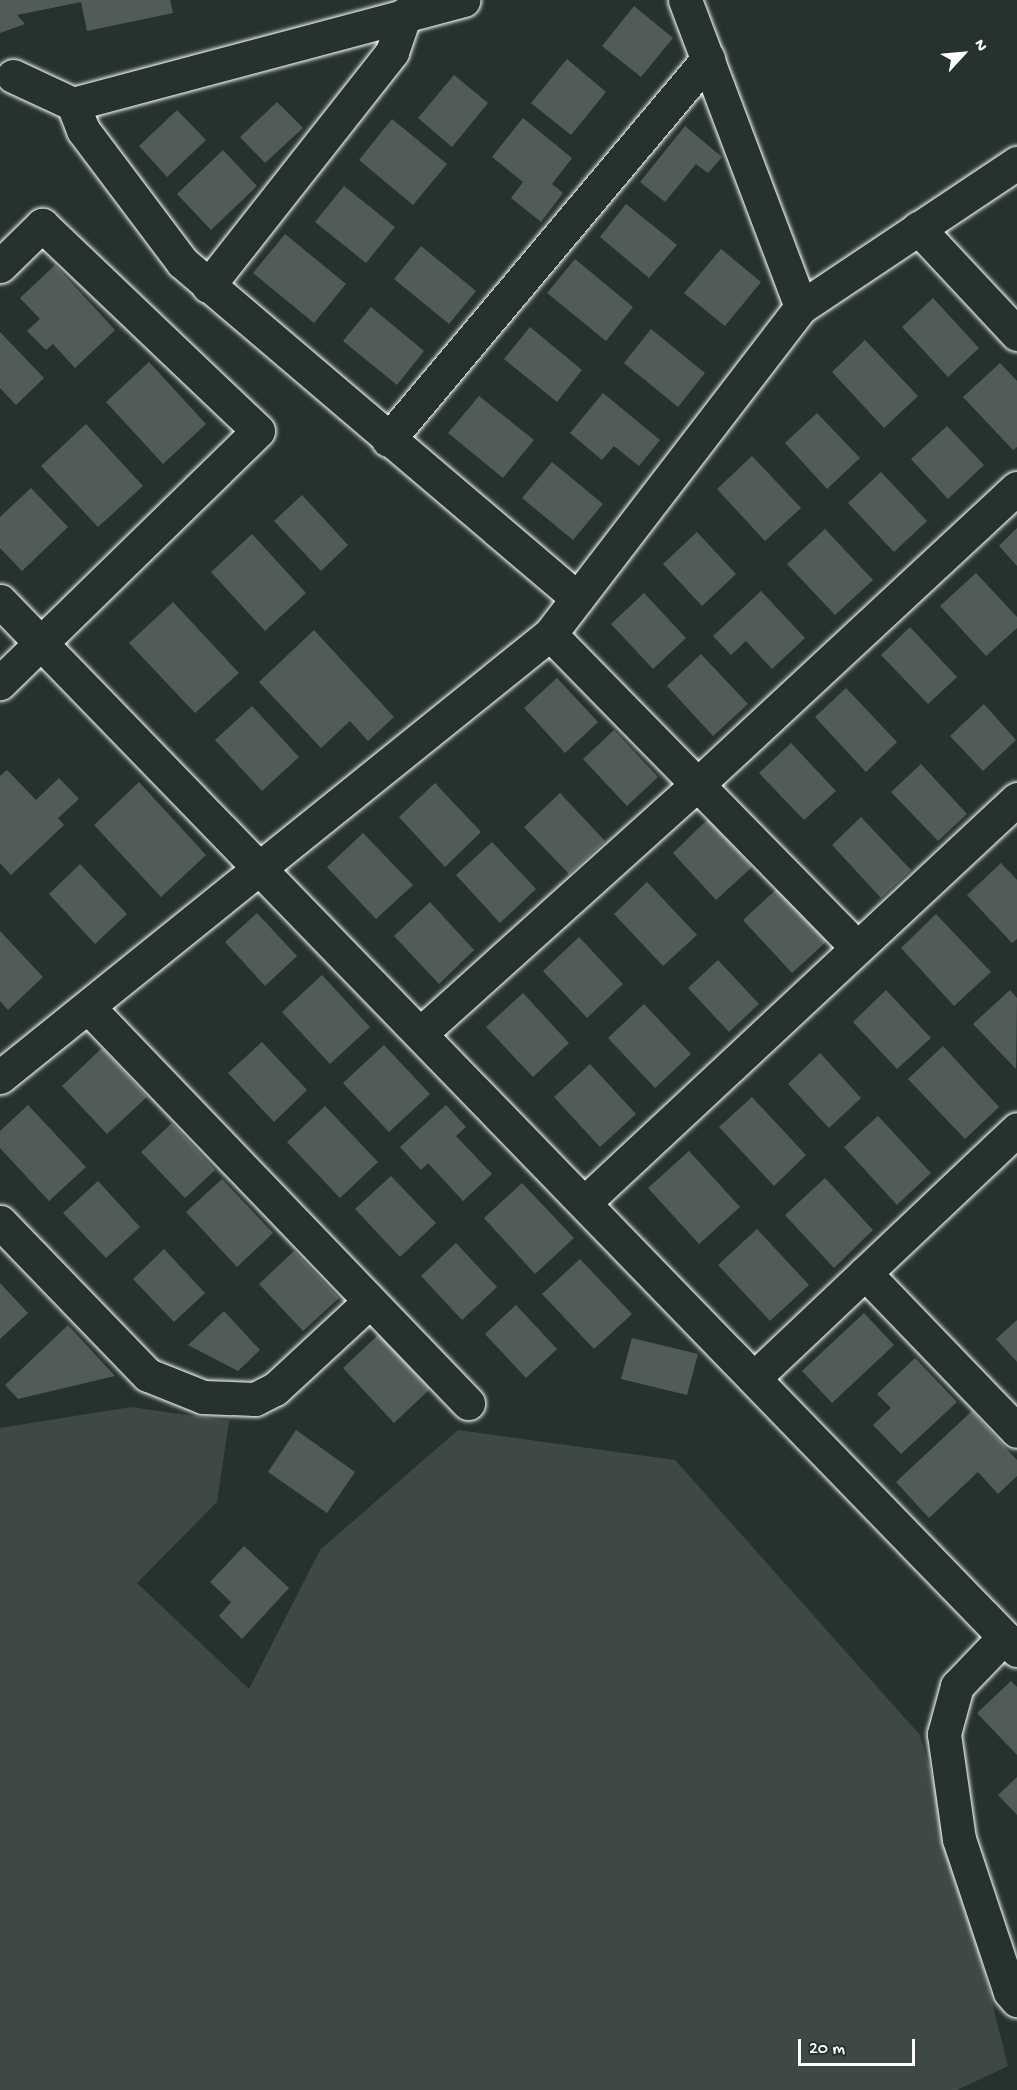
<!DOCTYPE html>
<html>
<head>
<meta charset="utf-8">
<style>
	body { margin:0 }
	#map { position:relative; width:1017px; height:2090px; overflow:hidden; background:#26332d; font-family:"Gochi Hand",sans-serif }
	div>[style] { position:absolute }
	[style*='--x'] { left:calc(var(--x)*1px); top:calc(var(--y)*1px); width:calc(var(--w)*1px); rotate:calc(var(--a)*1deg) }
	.green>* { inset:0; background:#3e4944 }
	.building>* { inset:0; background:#515c57 }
	.roads { filter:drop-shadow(0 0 2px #fff) drop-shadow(0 0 2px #fff) }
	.street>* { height:33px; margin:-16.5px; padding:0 16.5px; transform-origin:16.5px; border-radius:16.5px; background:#26332d }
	span { translate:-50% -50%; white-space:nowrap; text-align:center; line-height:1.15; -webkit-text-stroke:5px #26332d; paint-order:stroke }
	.north { position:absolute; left:933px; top:24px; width:60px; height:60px; -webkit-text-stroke:4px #26332d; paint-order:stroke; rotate:64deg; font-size:16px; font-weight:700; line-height:24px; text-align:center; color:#fff }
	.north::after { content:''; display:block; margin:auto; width:21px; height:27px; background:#fff; clip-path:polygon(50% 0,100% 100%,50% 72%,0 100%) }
	.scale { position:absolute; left:798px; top:2039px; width:117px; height:27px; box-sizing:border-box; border:3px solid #fff; border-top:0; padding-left:8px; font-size:18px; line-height:21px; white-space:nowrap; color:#fff; -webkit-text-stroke:4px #26332d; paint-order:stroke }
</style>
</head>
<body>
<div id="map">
	<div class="green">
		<i style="clip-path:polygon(131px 1407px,229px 1421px,217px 1502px,137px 1583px,249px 1689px,320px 1550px,458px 1430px,675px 1460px,920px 1735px,954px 1851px,1008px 2066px,957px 2090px,0 2090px,0 1428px)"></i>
	</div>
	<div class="building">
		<i style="clip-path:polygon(0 0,170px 0,173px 13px,87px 31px,81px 2px,17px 15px,25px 24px,0 33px)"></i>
		<i style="clip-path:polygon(634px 6px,673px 38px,641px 77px,602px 46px)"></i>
		<i style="clip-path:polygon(567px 59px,606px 92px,571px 135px,531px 103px)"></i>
		<i style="clip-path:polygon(454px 75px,488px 103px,452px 147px,418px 118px)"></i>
		<i style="clip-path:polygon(277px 102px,303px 128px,265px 163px,240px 137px)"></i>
		<i style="clip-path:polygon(177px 110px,206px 140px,167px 177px,139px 146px)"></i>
		<i style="clip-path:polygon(523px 118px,572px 158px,552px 184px,563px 193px,541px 222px,511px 198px,523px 182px,492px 157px)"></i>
		<i style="clip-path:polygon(392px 119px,447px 164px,413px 205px,359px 160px)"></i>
		<i style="clip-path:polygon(685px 126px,722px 157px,708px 173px,696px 164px,665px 202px,640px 182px)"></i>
		<i style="clip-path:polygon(223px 150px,257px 186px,211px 230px,177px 194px)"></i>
		<i style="clip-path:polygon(344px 186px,395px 227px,366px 263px,315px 222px)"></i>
		<i style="clip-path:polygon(626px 204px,677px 245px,649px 278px,600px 237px)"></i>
		<i style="clip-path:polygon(285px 234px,346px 284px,314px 323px,253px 273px)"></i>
		<i style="clip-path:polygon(421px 246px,476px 291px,449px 324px,394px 279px)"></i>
		<i style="clip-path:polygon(721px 249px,761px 282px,725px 326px,684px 293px)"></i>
		<i style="clip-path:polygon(575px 259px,633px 307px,606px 341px,547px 293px)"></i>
		<i style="clip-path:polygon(55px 265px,115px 330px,75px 368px,53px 344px,46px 350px,27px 331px,40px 319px,20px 298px)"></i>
		<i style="clip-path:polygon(933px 298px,979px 348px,948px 377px,902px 327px)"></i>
		<i style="clip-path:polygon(371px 307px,424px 351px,397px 385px,343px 341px)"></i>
		<i style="clip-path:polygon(530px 327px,582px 370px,557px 402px,504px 359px)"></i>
		<i style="clip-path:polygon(651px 329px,705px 373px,678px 407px,624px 363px)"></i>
		<i style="clip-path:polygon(0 332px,44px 378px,16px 405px,0 388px)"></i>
		<i style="clip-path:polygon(865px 340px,918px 396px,884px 428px,832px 372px)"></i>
		<i style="clip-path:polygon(149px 362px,206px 424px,163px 464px,106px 402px)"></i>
		<i style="clip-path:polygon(1000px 363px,1017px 381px,1017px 447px,1013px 450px,963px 397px)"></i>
		<i style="clip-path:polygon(603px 393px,660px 440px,639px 466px,614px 446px,602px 460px,570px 433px)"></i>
		<i style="clip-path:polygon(479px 396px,534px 440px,503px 478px,448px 433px)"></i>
		<i style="clip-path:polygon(817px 413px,860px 458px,827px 489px,785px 443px)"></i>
		<i style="clip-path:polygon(86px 424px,143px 486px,98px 527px,41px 466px)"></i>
		<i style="clip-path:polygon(947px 426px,984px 465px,948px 499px,911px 459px)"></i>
		<i style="clip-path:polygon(752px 456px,801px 508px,765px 541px,717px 489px)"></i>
		<i style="clip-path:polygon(552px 462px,603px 504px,573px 540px,522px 498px)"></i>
		<i style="clip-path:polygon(881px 472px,927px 521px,894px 552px,848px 503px)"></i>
		<i style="clip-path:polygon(31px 488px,68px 527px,22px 571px,0 548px,0 517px)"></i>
		<i style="clip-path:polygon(302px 495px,348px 545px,321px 571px,274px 521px)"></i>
		<i style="clip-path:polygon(1017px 528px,1017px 566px,999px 546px)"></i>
		<i style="clip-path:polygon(825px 529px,873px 580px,835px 615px,787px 564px)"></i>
		<i style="clip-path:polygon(697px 532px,736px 574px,702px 606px,663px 564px)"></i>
		<i style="clip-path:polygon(252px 534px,306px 593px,265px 631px,211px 572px)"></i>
		<i style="clip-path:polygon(976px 573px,1017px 617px,1017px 628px,986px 656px,940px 606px)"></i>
		<i style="clip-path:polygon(761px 591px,805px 638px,772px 669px,746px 641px,731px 655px,713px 636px)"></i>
		<i style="clip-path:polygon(644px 593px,686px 638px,653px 669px,611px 624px)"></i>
		<i style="clip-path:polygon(173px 602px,239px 673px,195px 713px,129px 643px)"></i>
		<i style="clip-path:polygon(910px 627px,957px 677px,928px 704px,881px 655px)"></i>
		<i style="clip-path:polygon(314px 630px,394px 717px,368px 741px,350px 721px,321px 748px,259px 682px)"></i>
		<i style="clip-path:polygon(701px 654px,748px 704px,713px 736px,667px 686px)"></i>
		<i style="clip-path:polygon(557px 678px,598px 722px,565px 753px,524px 708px)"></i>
		<i style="clip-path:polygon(846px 688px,897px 742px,866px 772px,815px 717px)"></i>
		<i style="clip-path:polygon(984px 704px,1016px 740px,983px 771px,950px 736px)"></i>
		<i style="clip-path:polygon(252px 706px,299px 757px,262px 791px,215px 740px)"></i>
		<i style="clip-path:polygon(614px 730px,658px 777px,627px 806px,583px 759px)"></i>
		<i style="clip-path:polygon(791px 743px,836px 791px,804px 820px,759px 773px)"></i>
		<i style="clip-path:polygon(921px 764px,967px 814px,938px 841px,891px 792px)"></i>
		<i style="clip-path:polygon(7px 770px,36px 800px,59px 778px,79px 799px,58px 818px,64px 825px,11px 875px,0 863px,0 776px)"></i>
		<i style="clip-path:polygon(139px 782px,206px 855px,161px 897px,94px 825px)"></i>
		<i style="clip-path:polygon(435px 783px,481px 832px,445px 867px,399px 817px)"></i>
		<i style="clip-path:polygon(560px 793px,605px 841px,569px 874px,524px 827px)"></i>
		<i style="clip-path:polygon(861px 817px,911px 870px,881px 898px,832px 845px)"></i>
		<i style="clip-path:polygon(708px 819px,752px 867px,716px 900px,673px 853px)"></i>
		<i style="clip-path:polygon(363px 833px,413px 885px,376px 919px,327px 867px)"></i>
		<i style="clip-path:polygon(492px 842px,536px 889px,500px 923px,456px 875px)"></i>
		<i style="clip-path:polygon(1001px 863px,1017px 880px,1017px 939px,1012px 943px,967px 895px)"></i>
		<i style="clip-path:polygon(80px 864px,127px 914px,95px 944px,49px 894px)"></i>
		<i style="clip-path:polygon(647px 882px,697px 935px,663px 966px,614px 914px)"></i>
		<i style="clip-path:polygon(779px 887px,828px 940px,792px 973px,743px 920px)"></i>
		<i style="clip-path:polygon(430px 902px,474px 950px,439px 984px,394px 936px)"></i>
		<i style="clip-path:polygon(257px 913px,297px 956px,265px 986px,225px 942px)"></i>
		<i style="clip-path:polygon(936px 914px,991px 972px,954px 1006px,901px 948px)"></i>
		<i style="clip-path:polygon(0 931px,43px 977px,8px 1010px,0 1001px)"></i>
		<i style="clip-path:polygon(579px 937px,623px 984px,587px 1018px,543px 971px)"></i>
		<i style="clip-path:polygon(718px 960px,759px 1004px,729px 1032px,688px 988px)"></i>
		<i style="clip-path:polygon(322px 975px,370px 1027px,330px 1064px,282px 1012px)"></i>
		<i style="clip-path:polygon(886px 990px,931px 1038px,897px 1069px,853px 1022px)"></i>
		<i style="clip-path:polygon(1010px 990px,1017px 998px,1016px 1069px,973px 1024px)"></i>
		<i style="clip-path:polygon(523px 993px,569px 1043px,533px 1077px,486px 1027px)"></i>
		<i style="clip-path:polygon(644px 1004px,691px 1054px,655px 1088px,608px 1038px)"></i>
		<i style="clip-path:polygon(262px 1042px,307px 1090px,274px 1122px,228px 1073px)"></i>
		<i style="clip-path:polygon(384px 1045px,430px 1094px,389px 1132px,343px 1083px)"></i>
		<i style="clip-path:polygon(943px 1046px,999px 1107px,965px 1139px,908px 1079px)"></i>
		<i style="clip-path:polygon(102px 1048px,147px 1097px,107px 1134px,62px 1086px)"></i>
		<i style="clip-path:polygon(820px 1053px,861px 1098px,829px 1128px,788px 1084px)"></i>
		<i style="clip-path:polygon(590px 1064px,636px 1114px,600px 1147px,554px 1097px)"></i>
		<i style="clip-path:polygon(752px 1097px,806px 1155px,774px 1186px,719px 1127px)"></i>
		<i style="clip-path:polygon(28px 1105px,86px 1167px,49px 1201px,0 1148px,0 1131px)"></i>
		<i style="clip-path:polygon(446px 1105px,466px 1127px,456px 1136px,492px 1174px,463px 1201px,428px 1163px,421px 1170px,400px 1147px)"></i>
		<i style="clip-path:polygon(325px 1106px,378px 1162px,340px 1198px,287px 1142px)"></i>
		<i style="clip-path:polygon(878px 1116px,931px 1173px,897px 1205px,844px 1147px)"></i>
		<i style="clip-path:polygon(172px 1123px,215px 1170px,185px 1198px,141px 1152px)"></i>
		<i style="clip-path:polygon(689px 1151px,740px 1207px,699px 1244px,648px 1188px)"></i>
		<i style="clip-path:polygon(391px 1176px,436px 1223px,400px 1257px,355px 1209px)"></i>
		<i style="clip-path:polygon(825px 1178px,873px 1230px,834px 1268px,785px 1215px)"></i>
		<i style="clip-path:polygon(222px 1179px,273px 1233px,237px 1267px,186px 1212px)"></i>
		<i style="clip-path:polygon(98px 1181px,140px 1227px,106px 1258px,63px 1213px)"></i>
		<i style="clip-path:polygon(522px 1183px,574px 1238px,535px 1274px,484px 1218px)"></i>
		<i style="clip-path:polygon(757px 1229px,809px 1285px,770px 1321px,718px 1265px)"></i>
		<i style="clip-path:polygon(456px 1243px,497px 1287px,462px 1320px,421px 1276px)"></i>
		<i style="clip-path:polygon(164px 1249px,205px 1293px,174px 1322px,133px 1279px)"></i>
		<i style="clip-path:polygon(294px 1251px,339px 1298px,303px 1331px,259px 1284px)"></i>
		<i style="clip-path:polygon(580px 1259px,632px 1314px,594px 1349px,542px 1294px)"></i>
		<i style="clip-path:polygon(0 1283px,28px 1313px,0 1339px)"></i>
		<i style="clip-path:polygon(516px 1305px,557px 1349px,526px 1378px,485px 1334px)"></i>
		<i style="clip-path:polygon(224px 1311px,260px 1350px,238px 1371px,188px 1345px)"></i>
		<i style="clip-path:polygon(864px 1313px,894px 1345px,832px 1403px,802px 1371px)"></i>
		<i style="clip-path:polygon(1017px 1320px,1017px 1362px,996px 1339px)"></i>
		<i style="clip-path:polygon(68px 1325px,115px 1376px,18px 1399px,5px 1385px)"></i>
		<i style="clip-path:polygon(379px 1334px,430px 1389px,394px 1423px,343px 1368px)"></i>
		<i style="clip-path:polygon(632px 1338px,698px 1354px,687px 1395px,621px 1379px)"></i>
		<i style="clip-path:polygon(915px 1358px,957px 1402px,901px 1454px,873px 1425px,891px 1408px,877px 1394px)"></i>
		<i style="clip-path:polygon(972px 1411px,1017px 1460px,1017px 1476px,998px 1494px,978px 1472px,929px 1518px,896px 1482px)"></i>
		<i style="clip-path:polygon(296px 1430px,355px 1472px,327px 1513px,268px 1472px)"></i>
		<i style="clip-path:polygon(244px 1546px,289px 1588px,242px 1639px,219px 1616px,231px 1602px,210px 1582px)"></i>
		<i style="clip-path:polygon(1011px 1681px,1017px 1687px,1017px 1755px,977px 1713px)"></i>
		<i style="clip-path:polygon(1017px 1777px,1017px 1815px,998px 1795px)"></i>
	</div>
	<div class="roads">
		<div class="street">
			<i style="--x:685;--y:0;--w:328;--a:69.3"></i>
			<i style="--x:13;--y:76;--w:66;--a:25"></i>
			<i style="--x:73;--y:104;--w:404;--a:-14.9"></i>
			<i style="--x:73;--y:104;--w:28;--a:69"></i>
			<i style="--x:83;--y:130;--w:165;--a:53.1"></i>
			<i style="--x:182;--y:262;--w:519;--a:40.39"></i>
			<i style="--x:918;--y:228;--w:145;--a:47"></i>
			<i style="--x:0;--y:266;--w:59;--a:-44.3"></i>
			<i style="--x:42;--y:225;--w:298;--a:43.6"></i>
			<i style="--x:258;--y:431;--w:361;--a:135.7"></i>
			<i style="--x:208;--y:286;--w:298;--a:-51.8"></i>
			<i style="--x:392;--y:52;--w:40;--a:-71.1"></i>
			<i style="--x:388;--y:440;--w:498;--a:-50"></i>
			<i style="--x:0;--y:601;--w:1461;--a:45.89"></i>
			<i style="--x:550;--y:634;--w:439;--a:45.6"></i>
			<i style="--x:88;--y:1007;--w:549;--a:46.18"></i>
			<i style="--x:421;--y:1033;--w:372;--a:-42"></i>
			<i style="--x:698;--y:784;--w:435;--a:-42.9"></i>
			<i style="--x:0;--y:1077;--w:706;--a:-38.85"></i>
			<i style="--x:550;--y:634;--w:412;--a:-52.5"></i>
			<i style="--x:801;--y:307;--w:260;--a:-33.7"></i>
			<i style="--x:584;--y:1203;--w:592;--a:-43.02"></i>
			<i style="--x:0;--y:1222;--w:213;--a:46"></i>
			<i style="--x:148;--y:1375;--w:59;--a:21.8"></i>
			<i style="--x:203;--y:1397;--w:52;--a:2.2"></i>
			<i style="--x:255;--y:1399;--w:22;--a:-27"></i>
			<i style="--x:275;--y:1389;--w:129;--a:-42.8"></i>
			<i style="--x:865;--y:1273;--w:219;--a:46.1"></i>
			<i style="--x:754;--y:1378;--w:362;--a:-43.4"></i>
			<i style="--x:1004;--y:1637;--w:68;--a:133.8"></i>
			<i style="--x:957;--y:1686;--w:50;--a:105.2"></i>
			<i style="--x:944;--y:1734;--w:106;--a:81.9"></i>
			<i style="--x:959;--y:1839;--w:161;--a:71.6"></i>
			<i style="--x:1010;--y:1992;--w:11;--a:49"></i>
		</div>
	</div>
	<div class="north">N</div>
	<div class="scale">20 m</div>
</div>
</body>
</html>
